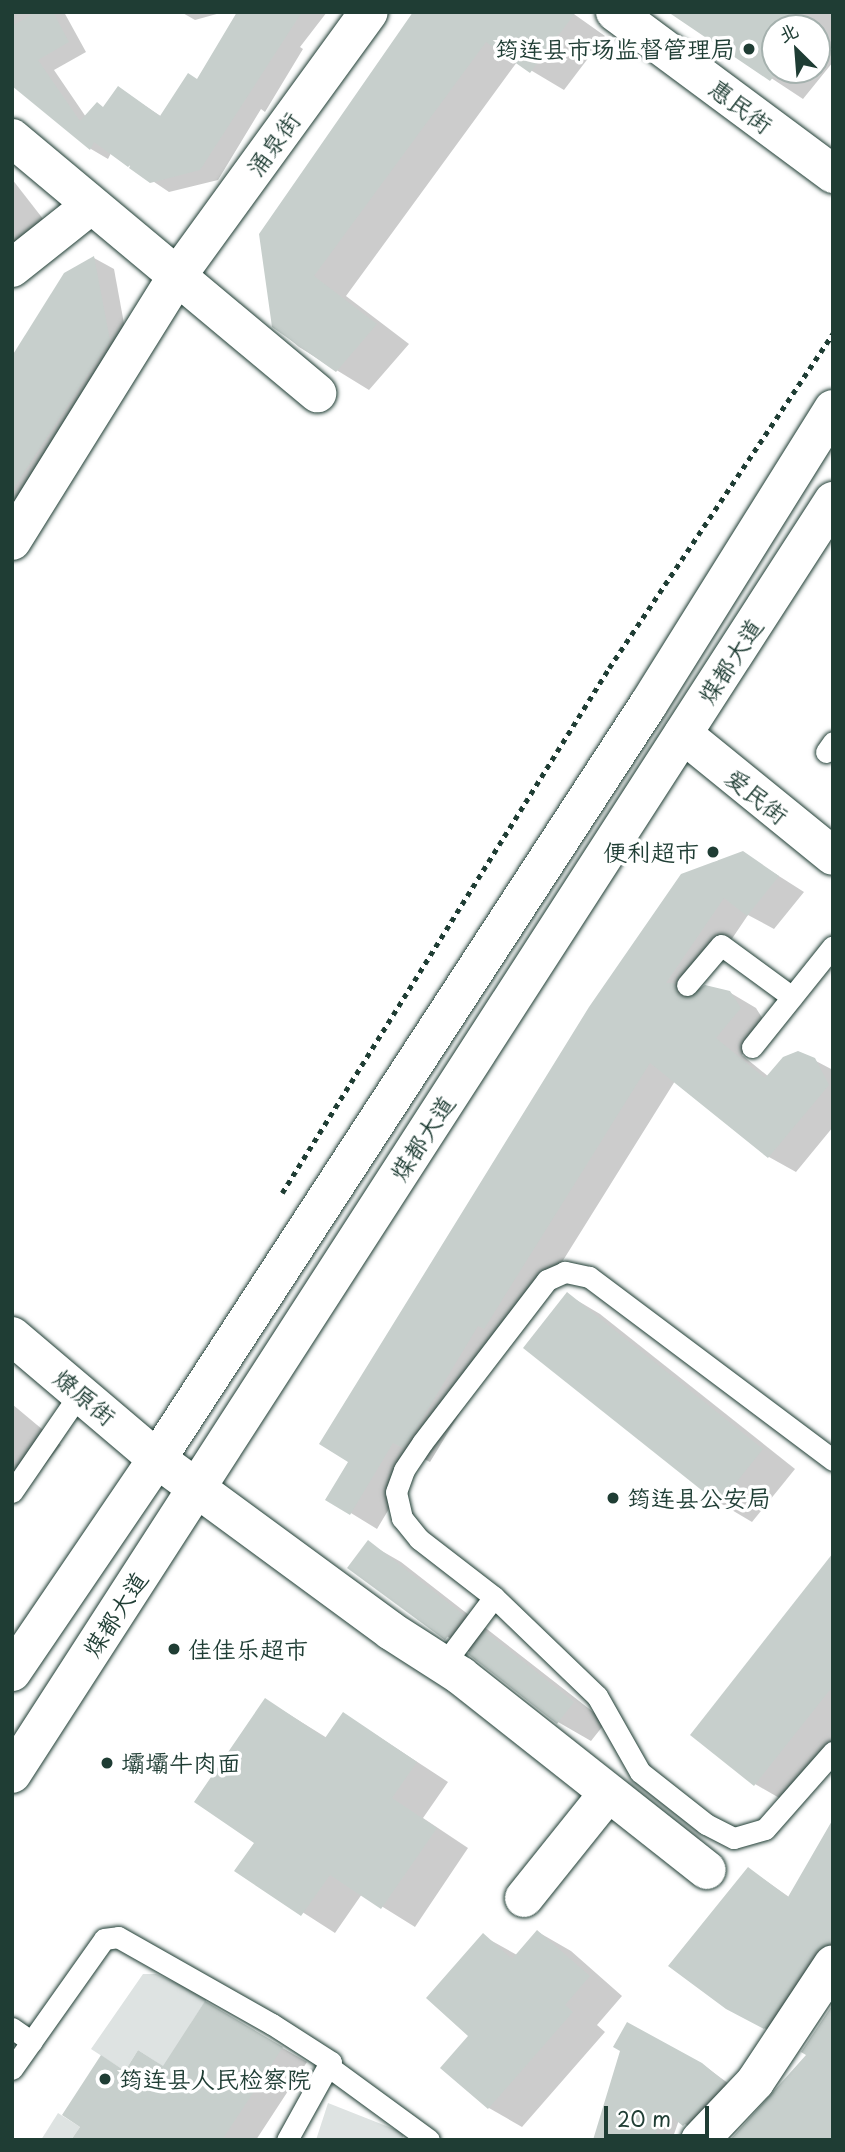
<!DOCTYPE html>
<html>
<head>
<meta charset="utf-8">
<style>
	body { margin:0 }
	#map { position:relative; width:845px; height:2152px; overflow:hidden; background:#fff; font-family:"Playpen Sans","LXGW WenKai TC",sans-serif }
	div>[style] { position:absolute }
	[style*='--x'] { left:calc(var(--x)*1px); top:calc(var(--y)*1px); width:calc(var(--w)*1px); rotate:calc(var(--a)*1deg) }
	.green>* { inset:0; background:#dee3e2 }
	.shadow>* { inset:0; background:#0003 }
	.building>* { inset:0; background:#c7cfcc }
	.path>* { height:4.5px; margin-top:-2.25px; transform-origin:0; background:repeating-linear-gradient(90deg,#1f3d34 0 5px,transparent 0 10px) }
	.roads { filter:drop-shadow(0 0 2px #1f3d34) drop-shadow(0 0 2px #1f3d34) }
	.lane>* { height:21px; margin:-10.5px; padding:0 10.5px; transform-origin:10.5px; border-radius:10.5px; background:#fff }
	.street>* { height:38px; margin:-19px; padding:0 19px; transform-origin:19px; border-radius:19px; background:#fff }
	.secondary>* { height:38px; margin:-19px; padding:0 19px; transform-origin:19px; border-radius:19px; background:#fff }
	.dots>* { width:19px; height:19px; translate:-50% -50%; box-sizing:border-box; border:4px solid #fff; border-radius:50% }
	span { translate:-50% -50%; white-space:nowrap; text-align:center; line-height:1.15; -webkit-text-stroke:7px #fff; paint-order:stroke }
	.poi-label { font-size:24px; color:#1f3d34 }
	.right { translate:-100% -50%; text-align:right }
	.left { translate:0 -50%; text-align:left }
	.street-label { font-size:24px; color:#1f3d34 }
	.frame { position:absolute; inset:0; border:14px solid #1f3d34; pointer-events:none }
	.north { position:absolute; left:761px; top:14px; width:70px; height:70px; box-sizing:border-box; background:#fff; border:2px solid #a5b1ae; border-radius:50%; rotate:335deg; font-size:19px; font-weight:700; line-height:28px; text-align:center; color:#1f3d34 }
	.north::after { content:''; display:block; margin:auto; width:24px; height:32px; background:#1f3d34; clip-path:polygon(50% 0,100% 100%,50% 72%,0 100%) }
	.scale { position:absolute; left:604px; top:2106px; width:105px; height:32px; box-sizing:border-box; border:4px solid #1f3d34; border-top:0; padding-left:9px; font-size:21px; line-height:24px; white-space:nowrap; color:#1f3d34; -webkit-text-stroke:5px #fff; paint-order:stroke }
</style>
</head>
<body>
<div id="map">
	<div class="green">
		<i style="clip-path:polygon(143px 1974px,156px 1974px,208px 1997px,191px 2023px,173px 2082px,158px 2063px,138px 2050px,125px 2071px,91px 2049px)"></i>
		<i style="clip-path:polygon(328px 2103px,404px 2133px,402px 2140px,316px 2140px)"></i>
		<i style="clip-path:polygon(58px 2113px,80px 2127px,71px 2140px,41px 2140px)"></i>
	</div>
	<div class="shadow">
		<i style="clip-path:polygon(12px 12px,64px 12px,86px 52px,54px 70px,86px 117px,104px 108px,118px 88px,162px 117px,197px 81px,239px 12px,327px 12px,300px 47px,303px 49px,265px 112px,261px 109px,218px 180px,169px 192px,111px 153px,108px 159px,91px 149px,12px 84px)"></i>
		<i style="clip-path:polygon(181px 12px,224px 12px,195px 20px)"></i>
		<i style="clip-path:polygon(416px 12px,571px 12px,605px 36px,564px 90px,517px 62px,346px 296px,409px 344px,369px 390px,299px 347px,274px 326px)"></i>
		<i style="clip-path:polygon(evenodd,671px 12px,833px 12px,833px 62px,803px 99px,671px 12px,775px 28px,817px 28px,817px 70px,775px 70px,775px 28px)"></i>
		<i style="clip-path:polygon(12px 179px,54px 233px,12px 275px)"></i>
		<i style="clip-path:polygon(94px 258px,114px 269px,129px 351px,12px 529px,12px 356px)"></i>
		<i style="clip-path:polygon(743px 853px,804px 892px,774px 929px,748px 915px,696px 992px,729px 992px,756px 1008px,766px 1024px,742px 1055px,769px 1077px,814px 1060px,833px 1070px,833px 1127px,796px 1172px,769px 1157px,675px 1081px,514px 1339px,505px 1339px,430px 1462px,420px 1457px,377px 1529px,328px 1499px)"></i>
		<i style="clip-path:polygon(568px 1295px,600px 1314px,795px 1469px,752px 1522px,720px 1503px)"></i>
		<i style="clip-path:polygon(12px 1404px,61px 1445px,12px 1505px)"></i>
		<i style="clip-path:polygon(368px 1543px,401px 1562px,606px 1722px,591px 1741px,558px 1722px,471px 1653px,350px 1568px)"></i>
		<i style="clip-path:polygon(833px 1556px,833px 1746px,788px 1803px,755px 1784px)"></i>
		<i style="clip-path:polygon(266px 1700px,327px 1738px,344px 1714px,448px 1782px,423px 1818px,468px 1848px,415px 1927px,362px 1894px,335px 1933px,237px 1870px,256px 1842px)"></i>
		<i style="clip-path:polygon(833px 1835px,833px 1962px,781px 2037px,744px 2017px,749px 1869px,789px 1897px)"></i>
		<i style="clip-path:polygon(538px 1932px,571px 1951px,622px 1996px,597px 2025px,605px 2032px,522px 2127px,489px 2108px,471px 2036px,483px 1936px,517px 1955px)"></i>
		<i style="clip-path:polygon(206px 2004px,307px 2062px,256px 2140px,73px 2140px,126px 2072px,164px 2067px)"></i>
		<i style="clip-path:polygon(702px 2064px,740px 2092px,700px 2134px,679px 2120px,672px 2140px,594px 2140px)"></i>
	</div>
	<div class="building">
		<i style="clip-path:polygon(36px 12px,53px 12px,69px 42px,38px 60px,80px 121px,97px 102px,103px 107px,118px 86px,160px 116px,188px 73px,197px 79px,237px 12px,302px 12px,200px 170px,150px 183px,129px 168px,131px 164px,128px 167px,94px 142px,90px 150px,12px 86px,12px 22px,14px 25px)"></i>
		<i style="clip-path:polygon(413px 12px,576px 12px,530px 73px,486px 42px,314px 276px,377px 324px,336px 372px,272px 327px,259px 234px)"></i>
		<i style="clip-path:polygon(668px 12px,788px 12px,811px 28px,775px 28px,775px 70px,779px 70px,770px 81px)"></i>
		<i style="clip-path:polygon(94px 256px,110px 340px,12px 491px,12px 356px,64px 273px)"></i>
		<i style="clip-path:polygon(743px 851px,779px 876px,747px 916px,724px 898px,666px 983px,674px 983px,678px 994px,685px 998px,705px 985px,730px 991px,741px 1008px,716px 1038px,765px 1078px,783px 1057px,798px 1051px,815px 1058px,829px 1085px,768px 1158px,650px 1063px,484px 1329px,478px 1326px,413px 1434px,403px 1448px,393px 1443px,350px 1515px,325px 1500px,348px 1462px,319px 1444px,589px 1007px,681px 874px)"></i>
		<i style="clip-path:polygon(567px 1292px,763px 1449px,719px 1504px,523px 1348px)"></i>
		<i style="clip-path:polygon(368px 1540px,464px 1615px,445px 1640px,347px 1568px)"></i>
		<i style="clip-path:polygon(833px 1553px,833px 1686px,754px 1786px,690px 1735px)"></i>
		<i style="clip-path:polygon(485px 1631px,574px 1702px,557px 1724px,468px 1654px)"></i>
		<i style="clip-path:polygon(265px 1698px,325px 1738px,343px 1712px,417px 1762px,392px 1798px,437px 1828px,381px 1909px,330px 1875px,301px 1916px,234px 1871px,254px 1843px,194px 1802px)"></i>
		<i style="clip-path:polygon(833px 1819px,833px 1942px,815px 1952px,764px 2029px,726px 2009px,668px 1966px,748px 1867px,788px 1897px)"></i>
		<i style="clip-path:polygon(537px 1930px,590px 1976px,565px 2005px,573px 2012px,488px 2109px,440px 2068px,468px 2036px,426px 1998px,483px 1933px,512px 1959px)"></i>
		<i style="clip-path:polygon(205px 2001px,283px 2047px,222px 2140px,71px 2140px,80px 2127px,62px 2115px,101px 2055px,125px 2071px,138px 2050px,163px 2066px)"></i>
		<i style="clip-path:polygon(833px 2004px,833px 2140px,730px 2140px,806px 2055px,801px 2052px)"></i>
		<i style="clip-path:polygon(627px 2022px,702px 2063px,725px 2082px,683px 2126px,663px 2110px,654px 2140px,593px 2140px,620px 2051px,613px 2047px)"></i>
	</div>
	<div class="path">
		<i style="--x:282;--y:1193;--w:619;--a:-58.08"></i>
		<i style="--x:609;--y:668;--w:403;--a:-56.2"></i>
	</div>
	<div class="roads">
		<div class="lane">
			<i style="--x:826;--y:752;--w:12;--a:-55"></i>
			<i style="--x:687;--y:985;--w:52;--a:-49.6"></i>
			<i style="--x:721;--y:945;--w:88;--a:36.2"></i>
			<i style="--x:752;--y:1047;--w:129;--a:-51.3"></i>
			<i style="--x:833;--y:1460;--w:305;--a:-143.1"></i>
			<i style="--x:589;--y:1277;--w:25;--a:-168"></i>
			<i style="--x:565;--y:1272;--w:20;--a:156"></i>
			<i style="--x:547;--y:1280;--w:205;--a:127.5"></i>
			<i style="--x:422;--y:1443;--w:32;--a:124"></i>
			<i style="--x:404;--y:1470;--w:23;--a:110"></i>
			<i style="--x:396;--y:1492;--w:27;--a:77"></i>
			<i style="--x:402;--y:1518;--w:27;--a:51"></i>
			<i style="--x:419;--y:1539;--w:95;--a:37.7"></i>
			<i style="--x:494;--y:1597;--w:143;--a:43.9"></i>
			<i style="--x:597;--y:1696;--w:87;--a:60.5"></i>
			<i style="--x:640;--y:1772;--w:84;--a:38.2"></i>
			<i style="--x:706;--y:1824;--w:31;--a:27"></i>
			<i style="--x:734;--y:1838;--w:32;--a:-16"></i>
			<i style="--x:765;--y:1829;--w:103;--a:-48.6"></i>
			<i style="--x:12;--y:1492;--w:120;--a:-55.5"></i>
			<i style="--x:443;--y:1665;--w:85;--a:-53.1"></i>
			<i style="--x:12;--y:2028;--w:24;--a:35"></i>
			<i style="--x:12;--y:2069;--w:159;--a:-54.7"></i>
			<i style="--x:104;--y:1939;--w:14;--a:-8"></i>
			<i style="--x:118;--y:1937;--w:177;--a:29.5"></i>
			<i style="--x:272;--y:2024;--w:70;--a:32.8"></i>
			<i style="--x:331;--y:2062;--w:5;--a:127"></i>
			<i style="--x:328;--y:2066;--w:125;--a:36.2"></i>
			<i style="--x:287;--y:2140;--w:85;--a:-61"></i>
		</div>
		<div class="street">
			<i style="--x:615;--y:12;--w:272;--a:36.6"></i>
			<i style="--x:12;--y:138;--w:398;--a:39.9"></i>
			<i style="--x:12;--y:268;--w:100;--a:-38.5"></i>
			<i style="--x:12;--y:541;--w:312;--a:-58.1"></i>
			<i style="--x:177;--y:276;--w:326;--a:-54"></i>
			<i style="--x:683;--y:734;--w:193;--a:39.1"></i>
			<i style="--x:524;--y:1898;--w:134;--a:-51.3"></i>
			<i style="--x:700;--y:2140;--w:80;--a:-46.5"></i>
			<i style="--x:755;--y:2082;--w:141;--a:-56.5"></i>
		</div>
		<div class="secondary">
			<i style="--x:12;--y:1336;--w:190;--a:40.3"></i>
			<i style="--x:157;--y:1459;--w:290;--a:36.3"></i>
			<i style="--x:391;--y:1631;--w:83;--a:32.7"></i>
			<i style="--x:461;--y:1676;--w:313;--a:38.3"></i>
			<i style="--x:12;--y:1672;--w:258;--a:-55.8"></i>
			<i style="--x:157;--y:1459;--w:900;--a:-56.93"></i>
			<i style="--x:648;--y:705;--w:349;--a:-58"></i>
			<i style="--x:12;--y:1774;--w:1515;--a:-57.18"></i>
		</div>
	</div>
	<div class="dots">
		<i style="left:749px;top:49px;background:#1f3d34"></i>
		<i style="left:713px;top:852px;background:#1f3d34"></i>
		<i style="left:613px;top:1498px;background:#1f3d34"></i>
		<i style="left:174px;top:1649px;background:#1f3d34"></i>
		<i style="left:107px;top:1763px;background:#1f3d34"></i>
		<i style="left:105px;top:2079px;background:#1f3d34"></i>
	</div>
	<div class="poi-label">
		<span class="right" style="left:735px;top:49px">筠连县市场监督管理局</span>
		<span class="right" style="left:699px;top:852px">便利超市</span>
		<span class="left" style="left:627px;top:1498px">筠连县公安局</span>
		<span class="left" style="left:188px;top:1649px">佳佳乐超市</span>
		<span class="left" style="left:121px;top:1763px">壩壩牛肉面</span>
		<span class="left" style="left:119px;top:2079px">筠连县人民检察院</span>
	</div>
	<div class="street-label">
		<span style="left:741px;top:106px;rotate:37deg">惠民街</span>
		<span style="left:273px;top:144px;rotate:-54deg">涌泉街</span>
		<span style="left:730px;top:661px;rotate:-57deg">煤都大道</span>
		<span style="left:757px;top:796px;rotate:39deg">爱民街</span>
		<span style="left:422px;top:1138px;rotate:-57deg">煤都大道</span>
		<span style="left:85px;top:1397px;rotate:40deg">燎原街</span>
		<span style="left:115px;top:1614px;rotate:-57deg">煤都大道</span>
	</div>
	<div class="frame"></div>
	<div class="north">北</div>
	<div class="scale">20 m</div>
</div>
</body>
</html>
